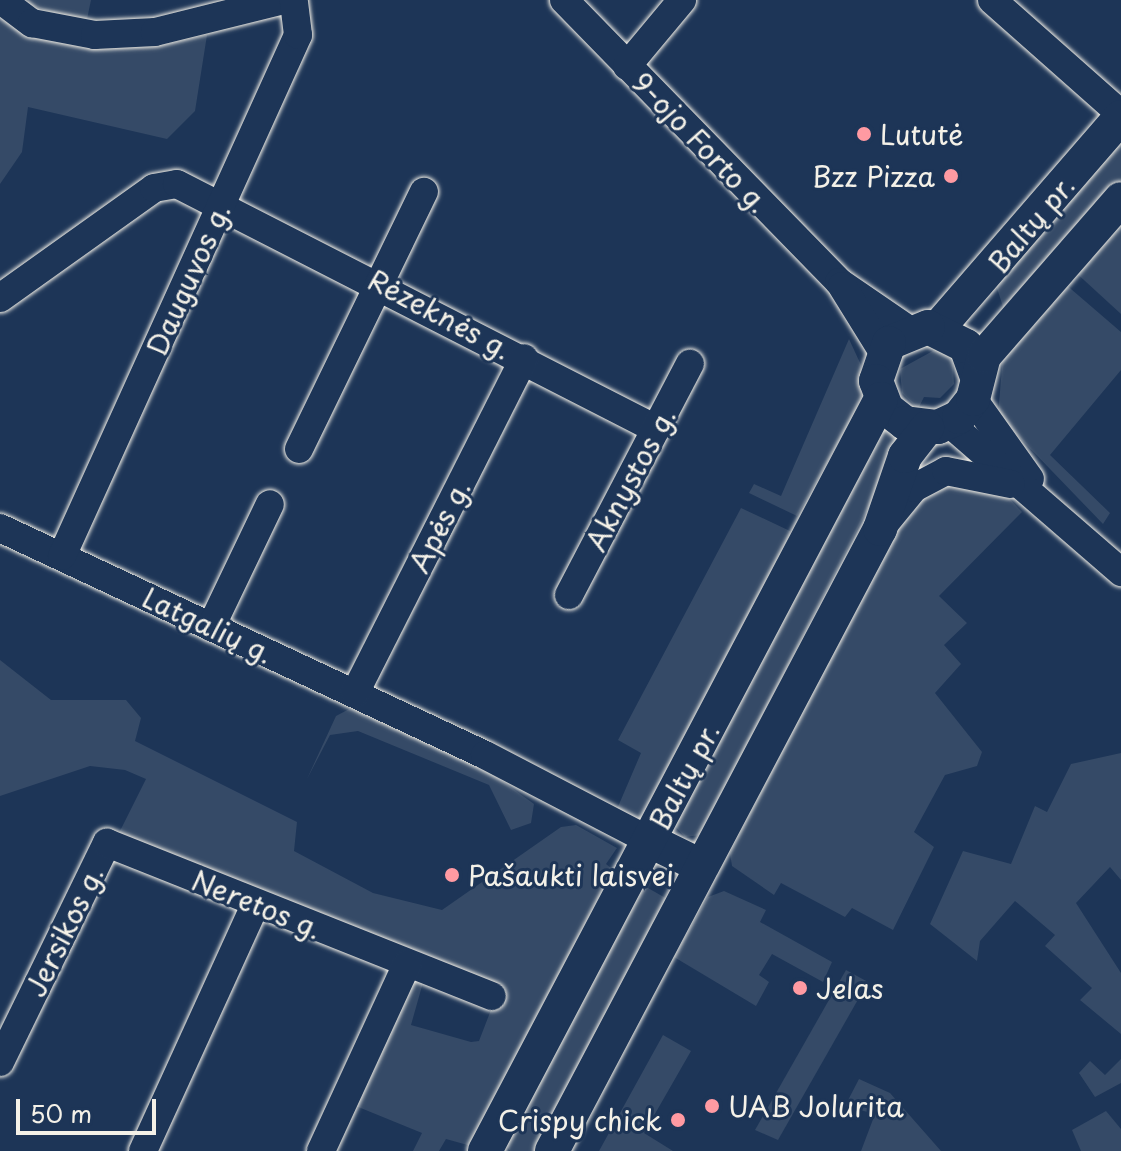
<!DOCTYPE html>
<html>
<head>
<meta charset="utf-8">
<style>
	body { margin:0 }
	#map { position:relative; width:1121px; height:1151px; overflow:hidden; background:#1d3557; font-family:"Playpen Sans",sans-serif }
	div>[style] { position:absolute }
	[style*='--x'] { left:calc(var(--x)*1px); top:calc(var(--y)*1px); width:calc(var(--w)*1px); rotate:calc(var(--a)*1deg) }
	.green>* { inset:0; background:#354a67 }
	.roads { filter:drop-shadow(0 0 2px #f4f1e8) drop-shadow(0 0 2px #f4f1e8) }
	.minor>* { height:28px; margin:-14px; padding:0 14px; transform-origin:14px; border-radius:14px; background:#1d3557 }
	.major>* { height:34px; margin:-17px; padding:0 17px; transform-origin:17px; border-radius:17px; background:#1d3557 }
	.dots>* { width:22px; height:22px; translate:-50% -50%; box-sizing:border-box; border:4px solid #1d3557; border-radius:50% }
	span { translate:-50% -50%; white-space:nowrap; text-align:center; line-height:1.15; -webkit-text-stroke:6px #1d3557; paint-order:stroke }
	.poi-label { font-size:28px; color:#f4f1e8 }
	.left { translate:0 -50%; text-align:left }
	.right { translate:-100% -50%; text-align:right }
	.street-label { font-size:28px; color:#f4f1e8 }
	.scale { position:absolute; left:16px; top:1099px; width:140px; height:36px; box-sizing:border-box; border:4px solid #f4f1e8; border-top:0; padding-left:10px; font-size:24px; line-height:28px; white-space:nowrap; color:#f4f1e8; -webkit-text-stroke:6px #1d3557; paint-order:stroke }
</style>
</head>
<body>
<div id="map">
	<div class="green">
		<i style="clip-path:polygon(28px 0,91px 0,86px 24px,28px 4px)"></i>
		<i style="clip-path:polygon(0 18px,82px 48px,154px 47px,207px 35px,195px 111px,167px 139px,28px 107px,22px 152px,0 184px)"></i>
		<i style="clip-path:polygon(1121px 136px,1121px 180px,1005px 313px,996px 285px)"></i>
		<i style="clip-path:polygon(1121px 216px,1121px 314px,1073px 270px)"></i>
		<i style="clip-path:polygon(1064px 283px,1121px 332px,1121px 370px,1050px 455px,1110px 513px,1103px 524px,998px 415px,1003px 356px)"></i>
		<i style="clip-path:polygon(849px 339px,861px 365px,861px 402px,797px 516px,749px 493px,754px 484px,781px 496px)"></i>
		<i style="clip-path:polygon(940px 347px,953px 363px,954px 384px,940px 398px,924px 397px,918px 409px,902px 393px,900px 369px)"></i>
		<i style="clip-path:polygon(889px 421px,907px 432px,701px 835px,685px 837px,675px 826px)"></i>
		<i style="clip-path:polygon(936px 484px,1003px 492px,1022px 512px,939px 596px,967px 623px,944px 645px,961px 664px,935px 693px,982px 752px,977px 766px,945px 775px,914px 832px,934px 847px,893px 930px,852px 908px,845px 917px,781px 883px,774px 895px,732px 866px,730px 853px,906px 510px)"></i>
		<i style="clip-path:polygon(741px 508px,790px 531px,790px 544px,644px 824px,617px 809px,641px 753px,618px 740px)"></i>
		<i style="clip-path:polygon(0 660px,51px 700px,126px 700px,141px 718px,135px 741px,297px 822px,294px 851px,373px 893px,442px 910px,561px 827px,576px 825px,617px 848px,606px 864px,616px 872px,471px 1146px,446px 1139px,439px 1151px,413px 1151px,422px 1133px,346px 1102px,401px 992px,417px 978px,424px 979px,411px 1025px,471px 1042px,479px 1041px,499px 989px,118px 835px,146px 779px,125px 770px,90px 766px,0 796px)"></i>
		<i style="clip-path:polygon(353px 707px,484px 768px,534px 804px,531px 823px,511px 830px,489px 785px,358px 731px,330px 735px,307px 779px,336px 716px)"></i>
		<i style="clip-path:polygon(1121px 753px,1121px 880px,1110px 867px,1076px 903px,1121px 973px,1121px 1034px,1080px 1000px,1092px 988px,1045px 946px,1055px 935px,1015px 901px,980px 941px,977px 961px,930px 924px,963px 851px,1011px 864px,1035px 806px,1047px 812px,1071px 764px)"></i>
		<i style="clip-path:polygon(641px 884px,669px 900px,534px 1151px,510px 1151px,506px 1145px)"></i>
		<i style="clip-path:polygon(724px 891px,766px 910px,760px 922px,832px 962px,823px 982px,772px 954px,759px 975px,769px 982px,756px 1006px,674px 957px,708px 897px)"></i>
		<i style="clip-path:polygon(846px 970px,868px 982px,778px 1140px,755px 1130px)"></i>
		<i style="clip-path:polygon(663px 1035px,691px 1051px,644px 1133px,673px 1151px,599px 1151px)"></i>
		<i style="clip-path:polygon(1121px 1059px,1121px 1083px,1095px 1097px,1079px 1073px,1090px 1061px,1105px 1075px)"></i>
		<i style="clip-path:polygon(859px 1079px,890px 1093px,941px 1151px,861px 1151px,875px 1114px,845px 1106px)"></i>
		<i style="clip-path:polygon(1106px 1111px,1121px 1129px,1121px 1151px,1081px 1151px,1072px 1130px)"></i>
	</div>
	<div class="roads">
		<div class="minor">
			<i style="--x:1;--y:0;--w:39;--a:37"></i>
			<i style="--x:32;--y:23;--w:64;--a:10.8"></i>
			<i style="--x:95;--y:35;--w:60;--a:-2.9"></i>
			<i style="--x:155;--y:32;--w:132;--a:-14"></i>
			<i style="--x:564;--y:0;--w:394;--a:45.7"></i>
			<i style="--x:839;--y:282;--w:85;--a:34.4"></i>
			<i style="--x:992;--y:0;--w:172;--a:41.5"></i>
			<i style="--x:627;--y:66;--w:86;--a:-50.2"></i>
			<i style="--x:842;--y:286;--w:78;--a:58.2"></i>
			<i style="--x:0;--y:298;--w:189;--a:-35.5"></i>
			<i style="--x:154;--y:188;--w:23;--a:-10"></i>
			<i style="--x:177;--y:184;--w:538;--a:27.09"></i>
			<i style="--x:973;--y:399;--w:98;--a:54.5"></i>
			<i style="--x:949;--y:423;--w:228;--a:40.9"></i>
			<i style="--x:299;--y:449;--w:286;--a:-64.1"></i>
			<i style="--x:887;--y:521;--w:43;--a:-50.7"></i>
			<i style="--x:914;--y:488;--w:36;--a:-28"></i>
			<i style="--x:946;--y:471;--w:66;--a:11.3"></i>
			<i style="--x:0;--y:528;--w:535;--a:25.08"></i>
			<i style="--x:485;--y:755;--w:186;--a:27.5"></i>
			<i style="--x:62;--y:556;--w:572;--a:-65.63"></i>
			<i style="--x:298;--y:35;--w:35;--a:-97"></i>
			<i style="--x:569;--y:595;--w:261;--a:-62.4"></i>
			<i style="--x:211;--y:627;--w:136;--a:-64.4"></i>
			<i style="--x:355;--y:693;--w:375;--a:-63.2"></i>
			<i style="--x:0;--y:1062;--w:244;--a:-64"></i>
			<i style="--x:107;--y:843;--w:414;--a:21.7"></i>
			<i style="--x:143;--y:1151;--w:270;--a:-65.5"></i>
			<i style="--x:321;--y:1151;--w:206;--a:-65.3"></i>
		</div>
		<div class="major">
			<i style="--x:938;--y:328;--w:279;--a:-49.1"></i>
			<i style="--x:977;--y:377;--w:33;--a:-110"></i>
			<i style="--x:966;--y:346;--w:42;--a:-153.4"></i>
			<i style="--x:928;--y:327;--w:42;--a:157.7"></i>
			<i style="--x:889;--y:343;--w:40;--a:108.9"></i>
			<i style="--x:876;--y:381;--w:30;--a:69"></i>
			<i style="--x:887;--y:409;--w:23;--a:38"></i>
			<i style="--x:905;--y:423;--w:33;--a:7"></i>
			<i style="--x:938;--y:427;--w:23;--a:-25"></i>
			<i style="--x:959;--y:417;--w:23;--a:-52"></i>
			<i style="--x:973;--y:399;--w:44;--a:-75.7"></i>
			<i style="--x:984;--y:356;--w:208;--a:-48.9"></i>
			<i style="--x:650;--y:841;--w:57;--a:26.1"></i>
			<i style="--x:485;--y:1151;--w:850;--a:-62.23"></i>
			<i style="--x:552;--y:1151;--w:703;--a:-62.2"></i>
			<i style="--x:880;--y:529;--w:77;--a:-71.1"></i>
			<i style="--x:905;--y:456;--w:36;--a:-52"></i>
		</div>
	</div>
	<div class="dots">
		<i style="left:864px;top:134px;background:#ff9aa2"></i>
		<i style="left:951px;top:176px;background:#ff9aa2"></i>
		<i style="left:452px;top:875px;background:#ff9aa2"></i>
		<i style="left:800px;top:988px;background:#ff9aa2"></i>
		<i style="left:712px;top:1106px;background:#ff9aa2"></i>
		<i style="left:678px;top:1120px;background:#ff9aa2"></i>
	</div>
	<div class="poi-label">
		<span class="left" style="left:880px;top:134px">Lututė</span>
		<span class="right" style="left:935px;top:176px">Bzz Pizza</span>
		<span class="left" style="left:468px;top:875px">Pašaukti laisvei</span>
		<span class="left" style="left:816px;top:988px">Jelas</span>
		<span class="left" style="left:728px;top:1106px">UAB Jolurita</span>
		<span class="right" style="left:662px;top:1120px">Crispy chick</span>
	</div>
	<div class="street-label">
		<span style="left:701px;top:142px;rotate:46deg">9-ojo Forto g.</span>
		<span style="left:1031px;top:224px;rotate:-50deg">Baltų pr.</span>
		<span style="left:188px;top:279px;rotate:-66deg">Dauguvos g.</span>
		<span style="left:440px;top:314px;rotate:28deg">Rėzeknės g.</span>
		<span style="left:630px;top:479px;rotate:-62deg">Aknystos g.</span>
		<span style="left:439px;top:526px;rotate:-63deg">Apės g.</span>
		<span style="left:208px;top:625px;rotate:25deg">Latgalių g.</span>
		<span style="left:684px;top:776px;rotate:-62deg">Baltų pr.</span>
		<span style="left:257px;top:904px;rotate:22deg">Neretos g.</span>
		<span style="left:64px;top:931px;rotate:-64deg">Jersikos g.</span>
	</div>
	<div class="scale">50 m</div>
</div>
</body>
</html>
